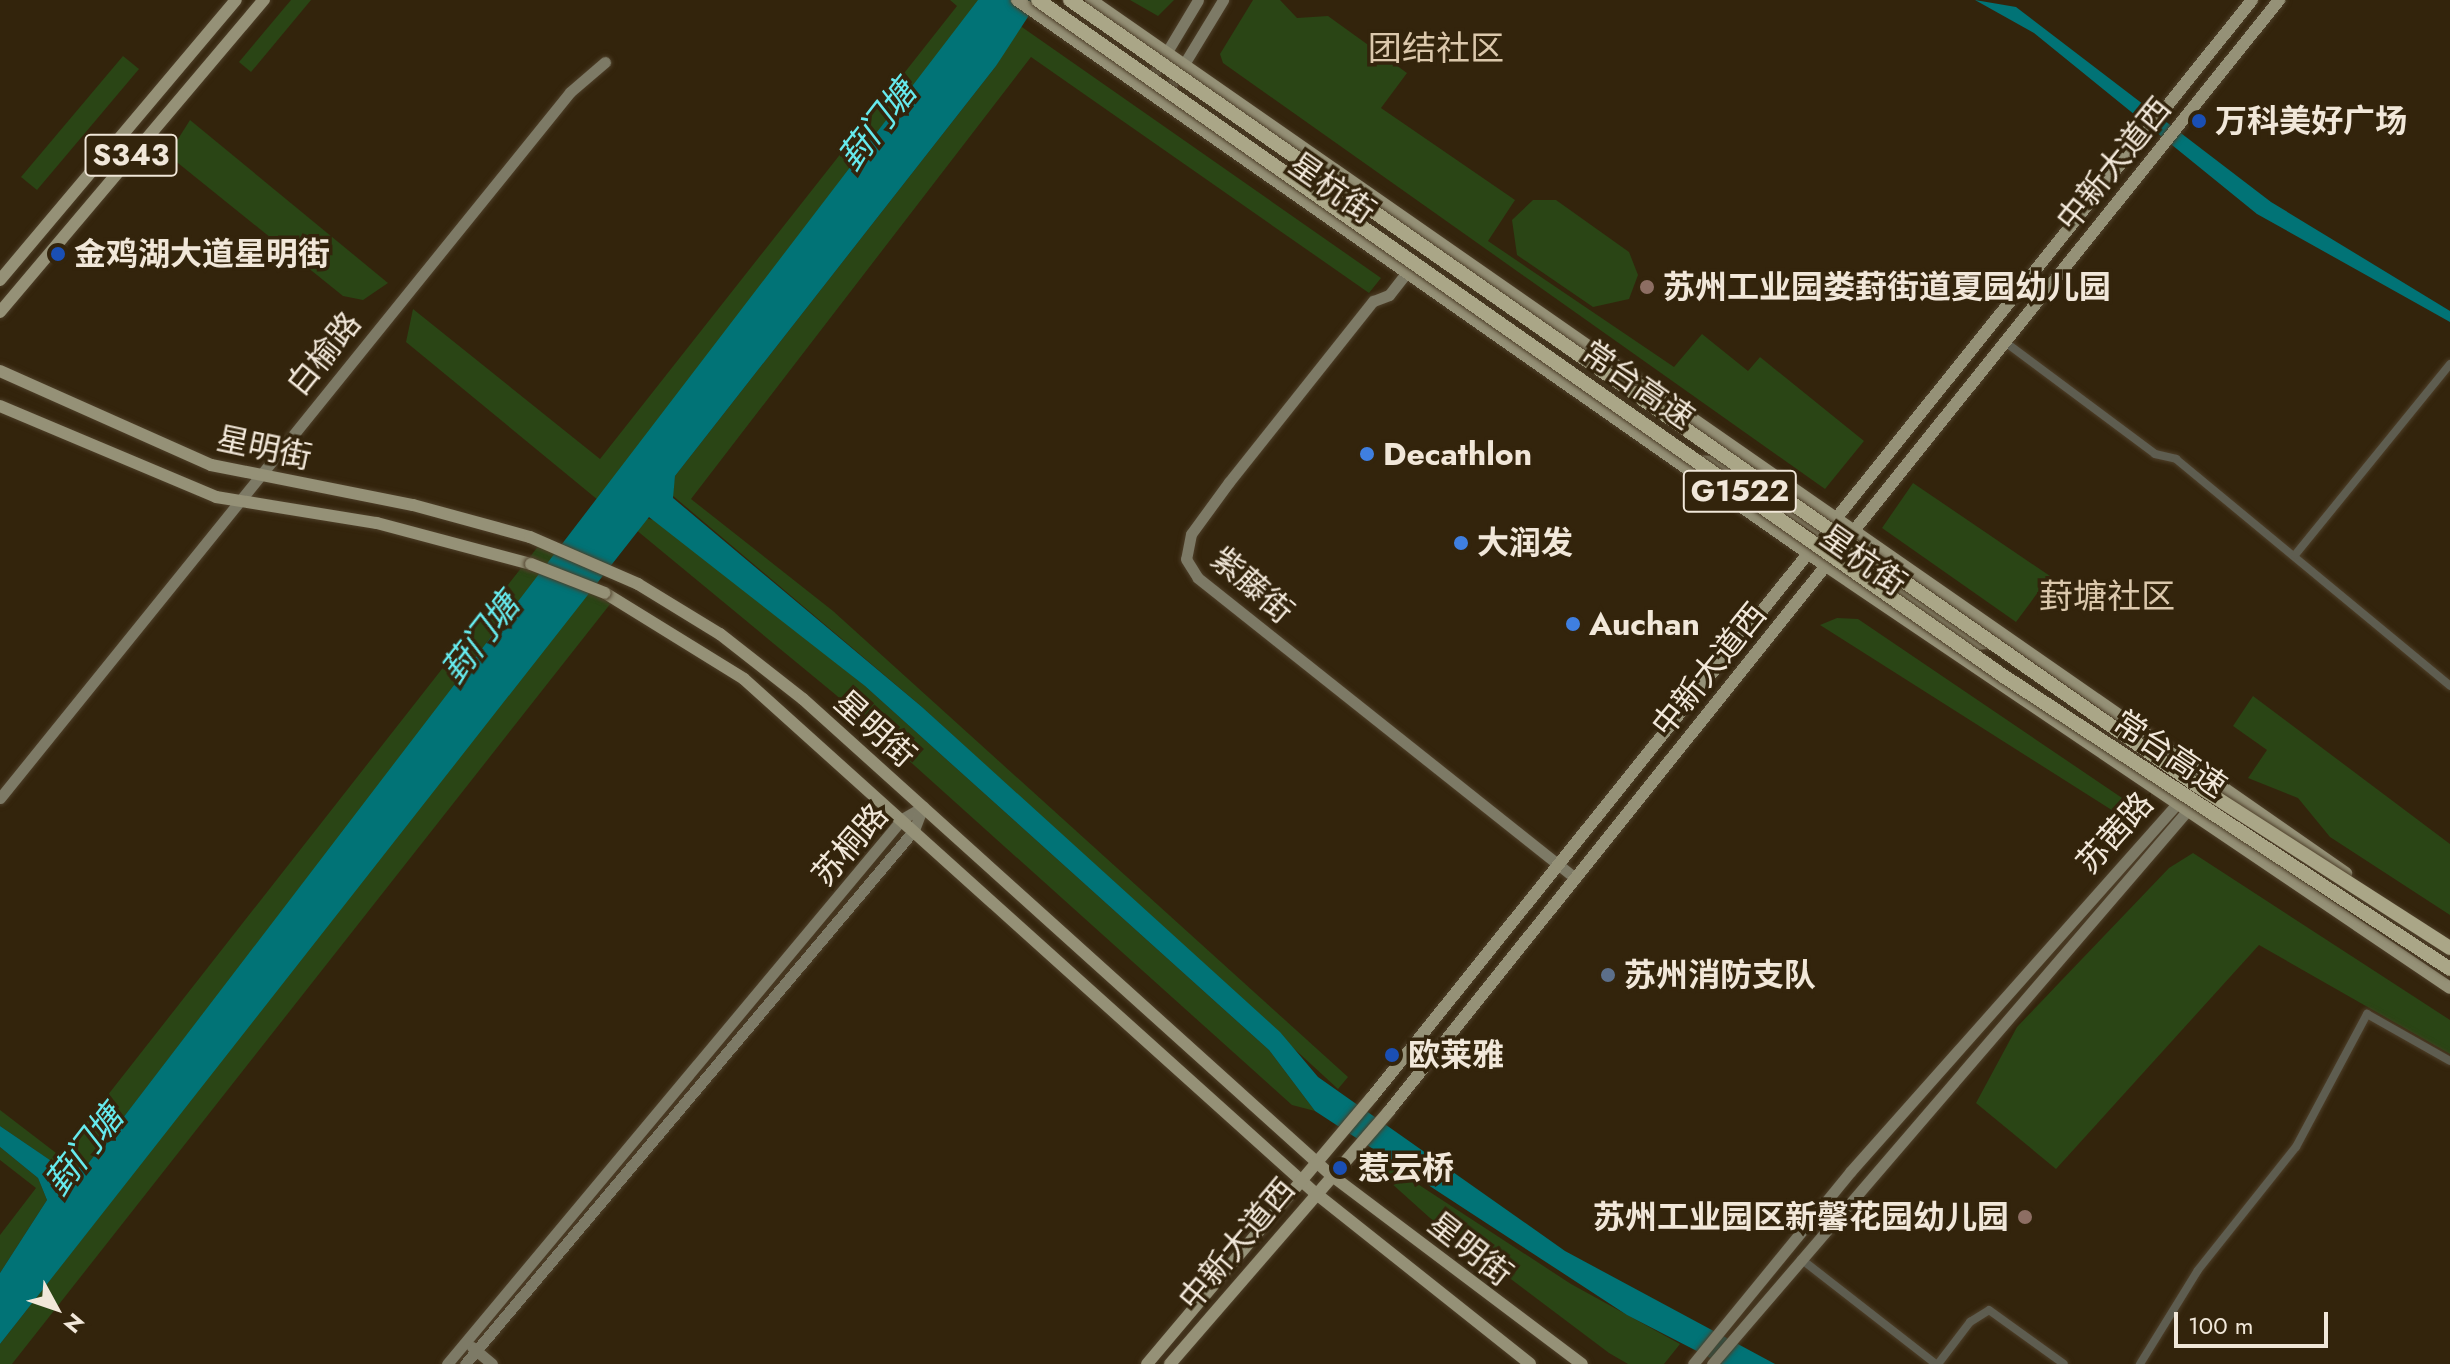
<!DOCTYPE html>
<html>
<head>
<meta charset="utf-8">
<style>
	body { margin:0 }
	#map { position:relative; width:2450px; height:1364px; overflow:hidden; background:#33240c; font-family:Jost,"Noto Sans SC",sans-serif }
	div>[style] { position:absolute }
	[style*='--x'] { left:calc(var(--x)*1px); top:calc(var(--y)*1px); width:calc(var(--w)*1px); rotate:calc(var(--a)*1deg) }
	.green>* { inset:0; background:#2a4515 }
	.water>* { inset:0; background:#017376 }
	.roads { filter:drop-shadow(0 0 2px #4e3f29) drop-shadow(0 0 2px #4e3f29) }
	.street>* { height:8px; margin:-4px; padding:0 4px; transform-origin:4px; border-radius:4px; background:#5e5d50 }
	.secondary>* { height:11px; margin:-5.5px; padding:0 5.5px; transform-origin:5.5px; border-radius:5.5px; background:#7d7a66 }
	.primary>* { height:12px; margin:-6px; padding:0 6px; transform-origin:6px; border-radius:6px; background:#959177 }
	.bridges { filter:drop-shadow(0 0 2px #4e3f29) drop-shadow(0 0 2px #4e3f29) }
	.primary-bridge>* { height:12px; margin:-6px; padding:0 6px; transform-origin:6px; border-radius:6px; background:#959177 }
	.highway-bridge>* { height:14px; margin:-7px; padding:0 7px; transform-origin:7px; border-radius:7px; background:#aaa687 }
	.dots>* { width:22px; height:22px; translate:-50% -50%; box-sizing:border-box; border:4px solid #33240c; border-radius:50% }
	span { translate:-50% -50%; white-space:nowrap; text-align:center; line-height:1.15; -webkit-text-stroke:7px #33240c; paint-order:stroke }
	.shield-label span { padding:2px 6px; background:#33240c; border:2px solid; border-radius:6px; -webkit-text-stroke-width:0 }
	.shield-label { font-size:30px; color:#f1e7d9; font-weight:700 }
	.poi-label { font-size:32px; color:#f1e7d9; font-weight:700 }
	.left { translate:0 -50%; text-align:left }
	.right { translate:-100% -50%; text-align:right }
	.street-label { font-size:32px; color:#f1e7d9 }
	.neighbourhood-label { font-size:34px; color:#dbc8ac }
	.water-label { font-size:34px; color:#66eaee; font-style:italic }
	.north { position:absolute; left:16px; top:1268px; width:80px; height:80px; -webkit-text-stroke:6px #33240c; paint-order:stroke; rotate:130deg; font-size:22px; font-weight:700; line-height:32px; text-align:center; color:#f1e7d9 }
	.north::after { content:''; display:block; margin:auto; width:28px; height:36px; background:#f1e7d9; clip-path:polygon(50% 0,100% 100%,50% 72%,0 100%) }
	.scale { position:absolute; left:2174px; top:1312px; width:154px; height:36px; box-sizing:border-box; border:4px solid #f1e7d9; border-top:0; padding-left:10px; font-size:24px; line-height:28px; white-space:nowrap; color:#f1e7d9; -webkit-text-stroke:6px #33240c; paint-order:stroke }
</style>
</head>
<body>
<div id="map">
	<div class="green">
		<i style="clip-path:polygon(291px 0,311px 0,251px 72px,239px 62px)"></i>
		<i style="clip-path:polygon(950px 0,978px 0,978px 6px,598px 500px,406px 342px,413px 309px,600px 459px,957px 6px)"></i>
		<i style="clip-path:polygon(1130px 0,1174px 0,1158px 16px)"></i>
		<i style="clip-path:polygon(1253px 0,1280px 0,1297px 18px,1328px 16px,1407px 73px,1381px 108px,1515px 200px,1488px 241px,1674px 367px,1702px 334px,1748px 371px,1760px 357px,1864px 441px,1825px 489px,1223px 63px,1220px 54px)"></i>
		<i style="clip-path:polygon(1019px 25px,1381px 278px,1369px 293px,1031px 57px,691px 499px,833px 611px,1348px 1077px,1338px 1089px,922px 707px,672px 495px,675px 476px,996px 66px)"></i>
		<i style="clip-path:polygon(123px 56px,139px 69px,37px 190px,21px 177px)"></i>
		<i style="clip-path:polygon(190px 120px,388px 283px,363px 300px,343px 296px,168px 155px)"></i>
		<i style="clip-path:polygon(1533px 200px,1556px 200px,1629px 252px,1638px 275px,1629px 299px,1593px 307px,1517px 255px,1512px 220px)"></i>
		<i style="clip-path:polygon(1913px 483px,2050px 576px,2016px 622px,1882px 528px)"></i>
		<i style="clip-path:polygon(645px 518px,662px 522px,865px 686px,1269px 1050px,1315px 1111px,1292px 1105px,836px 695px,635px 529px)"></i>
		<i style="clip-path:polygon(540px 544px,556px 555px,87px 1165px,64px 1170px,0 1126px,0 1110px,60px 1156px)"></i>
		<i style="clip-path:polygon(590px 587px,611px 603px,12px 1364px,0 1364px,0 1344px)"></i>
		<i style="clip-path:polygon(1837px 618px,1858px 619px,2128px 802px,2134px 817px,2120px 834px,2118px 814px,1820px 625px)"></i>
		<i style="clip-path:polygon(2253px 696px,2450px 844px,2450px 915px,2330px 837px,2298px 798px,2248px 778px,2267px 750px,2233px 726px)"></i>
		<i style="clip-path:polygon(2193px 853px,2450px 1020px,2450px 1054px,2259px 945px,2056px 1169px,1976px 1103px,2017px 1027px,2169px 868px)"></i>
		<i style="clip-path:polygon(0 1147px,38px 1178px,47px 1200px,0 1273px,0 1235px,36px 1188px,0 1160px)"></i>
		<i style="clip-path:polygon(1387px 1164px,1571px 1284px,1680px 1344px,1664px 1364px,1628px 1364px,1609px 1353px,1430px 1218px,1390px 1182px)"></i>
	</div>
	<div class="water">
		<i style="clip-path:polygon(978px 0,1039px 0,996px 66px,675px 476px,673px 498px,922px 707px,1280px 1032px,1318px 1077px,1565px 1251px,1775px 1364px,1722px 1364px,1627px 1315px,1315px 1111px,1269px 1050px,865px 686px,649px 517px,0 1344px,0 1273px,47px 1200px,38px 1178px,0 1147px,0 1126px,66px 1171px,87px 1165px)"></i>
		<i style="clip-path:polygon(1975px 0,2016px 7px,2271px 202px,2450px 311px,2450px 322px,2257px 214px,2034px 33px)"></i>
	</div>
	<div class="roads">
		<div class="street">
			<i style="--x:2005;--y:342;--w:187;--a:36.7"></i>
			<i style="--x:2155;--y:454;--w:22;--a:13"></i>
			<i style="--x:2176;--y:459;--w:356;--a:39.6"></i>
			<i style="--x:2295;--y:555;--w:246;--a:-50.9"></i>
			<i style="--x:1801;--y:1259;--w:171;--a:37.9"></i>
			<i style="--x:1938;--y:1364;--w:53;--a:-52.7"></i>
			<i style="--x:1970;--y:1322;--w:22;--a:-32"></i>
			<i style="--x:1989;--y:1310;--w:92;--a:35.8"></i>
			<i style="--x:2140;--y:1364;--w:110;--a:-58.3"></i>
			<i style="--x:2198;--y:1270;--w:157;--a:-51.5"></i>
			<i style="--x:2296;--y:1147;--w:151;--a:-61.9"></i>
			<i style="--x:2367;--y:1014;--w:95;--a:29.5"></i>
		</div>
		<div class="secondary">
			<i style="--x:1147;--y:85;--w:99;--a:-59"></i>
			<i style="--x:1164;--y:97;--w:114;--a:-58.7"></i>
			<i style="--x:1407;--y:272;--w:29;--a:128"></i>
			<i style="--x:1389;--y:295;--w:17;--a:159"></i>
			<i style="--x:1373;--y:301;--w:231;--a:128.5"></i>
			<i style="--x:1229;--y:482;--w:64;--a:126.2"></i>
			<i style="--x:1191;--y:534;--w:25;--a:101"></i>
			<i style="--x:1186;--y:559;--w:22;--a:58"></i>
			<i style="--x:1198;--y:578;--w:482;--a:38.5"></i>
			<i style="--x:0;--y:798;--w:907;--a:-51.08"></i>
			<i style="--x:570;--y:92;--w:46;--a:-40.6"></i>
			<i style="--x:472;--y:1347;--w:26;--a:40"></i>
			<i style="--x:447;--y:1364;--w:710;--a:-50.14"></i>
			<i style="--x:902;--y:819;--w:24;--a:-30"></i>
			<i style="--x:465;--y:1364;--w:698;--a:-49.94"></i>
			<i style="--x:914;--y:830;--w:25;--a:-69"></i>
			<i style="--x:1693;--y:1364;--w:248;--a:-50.7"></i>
			<i style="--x:1850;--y:1172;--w:499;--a:-48.4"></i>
			<i style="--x:1712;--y:1364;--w:738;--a:-49.34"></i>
		</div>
		<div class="primary">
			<i style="--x:1017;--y:0;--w:987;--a:34.98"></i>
			<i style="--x:1826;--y:566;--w:753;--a:34.07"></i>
			<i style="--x:1091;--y:0;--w:1529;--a:34.82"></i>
			<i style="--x:0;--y:280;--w:366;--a:-49.9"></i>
			<i style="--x:0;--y:312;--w:409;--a:-49.8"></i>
			<i style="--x:0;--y:371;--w:231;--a:24"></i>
			<i style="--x:211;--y:465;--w:206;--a:11.2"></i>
			<i style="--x:413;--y:505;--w:121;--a:15.3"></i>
			<i style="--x:530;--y:537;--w:118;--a:23.5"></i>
			<i style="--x:638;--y:584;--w:96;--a:31.4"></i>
			<i style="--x:720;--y:634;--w:105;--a:38.1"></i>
			<i style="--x:803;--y:699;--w:711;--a:42.04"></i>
			<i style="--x:1331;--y:1175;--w:314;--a:37"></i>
			<i style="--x:0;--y:406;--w:234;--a:22.8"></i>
			<i style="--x:216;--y:497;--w:163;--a:9.2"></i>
			<i style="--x:377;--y:523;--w:159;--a:14.9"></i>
			<i style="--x:1695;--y:461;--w:20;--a:3"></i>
			<i style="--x:1715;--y:462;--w:136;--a:33"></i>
			<i style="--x:1832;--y:550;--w:173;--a:33"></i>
			<i style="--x:1977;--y:644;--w:18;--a:-6"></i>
			<i style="--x:605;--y:593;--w:163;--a:31.7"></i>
			<i style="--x:744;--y:679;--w:767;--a:41.99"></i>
			<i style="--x:1314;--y:1192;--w:276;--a:38.5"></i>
			<i style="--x:1147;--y:1364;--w:349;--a:-49.9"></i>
			<i style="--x:1372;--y:1097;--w:1406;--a:-51.26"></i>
			<i style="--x:1170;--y:1364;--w:335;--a:-49.1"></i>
			<i style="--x:1389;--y:1111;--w:1424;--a:-51.3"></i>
		</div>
	</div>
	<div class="bridges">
		<div class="primary-bridge">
			<i style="--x:531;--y:564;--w:79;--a:21.4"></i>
		</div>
		<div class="highway-bridge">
			<i style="--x:1038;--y:0;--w:1180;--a:35"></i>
			<i style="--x:2005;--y:677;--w:532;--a:33.27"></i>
			<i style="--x:1070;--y:0;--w:1373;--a:34.88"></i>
			<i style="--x:2196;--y:785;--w:302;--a:32.7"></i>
		</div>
	</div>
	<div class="dots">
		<i style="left:2199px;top:121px;background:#1a4fb4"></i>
		<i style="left:58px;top:254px;background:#1a4fb4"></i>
		<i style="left:1647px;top:287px;background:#8d6e63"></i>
		<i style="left:1367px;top:454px;background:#3f7fe0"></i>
		<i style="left:1461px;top:543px;background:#3f7fe0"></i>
		<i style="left:1573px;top:624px;background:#3f7fe0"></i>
		<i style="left:1608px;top:975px;background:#5c6f8a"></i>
		<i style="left:1392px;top:1055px;background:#1a4fb4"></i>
		<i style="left:1340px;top:1168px;background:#1a4fb4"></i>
		<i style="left:2025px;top:1217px;background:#8d6e63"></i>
	</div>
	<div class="shield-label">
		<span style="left:131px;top:155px">S343</span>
		<span style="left:1740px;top:491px">G1522</span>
	</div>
	<div class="poi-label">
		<span class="left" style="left:2215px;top:121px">万科美好广场</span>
		<span class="left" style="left:74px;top:254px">金鸡湖大道星明街</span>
		<span class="left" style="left:1663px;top:287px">苏州工业园娄葑街道夏园幼儿园</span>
		<span class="left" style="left:1383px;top:454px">Decathlon</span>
		<span class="left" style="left:1477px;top:543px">大润发</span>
		<span class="left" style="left:1589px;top:624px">Auchan</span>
		<span class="left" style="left:1624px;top:975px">苏州消防支队</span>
		<span class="left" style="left:1408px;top:1055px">欧莱雅</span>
		<span class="left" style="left:1358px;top:1168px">惹云桥</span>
		<span class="right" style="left:2009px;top:1217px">苏州工业园区新馨花园幼儿园</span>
	</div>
	<div class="street-label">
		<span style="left:2114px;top:164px;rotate:-51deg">中新大道西</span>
		<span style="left:1332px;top:188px;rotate:35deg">星杭街</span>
		<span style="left:324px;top:354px;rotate:-51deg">白榆路</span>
		<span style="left:1638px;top:385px;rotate:35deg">常台高速</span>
		<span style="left:264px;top:448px;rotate:12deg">星明街</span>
		<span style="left:1863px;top:560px;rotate:35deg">星杭街</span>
		<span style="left:1252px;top:585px;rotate:41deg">紫藤街</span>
		<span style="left:1709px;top:670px;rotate:-51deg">中新大道西</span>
		<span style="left:875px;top:729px;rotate:42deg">星明街</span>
		<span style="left:2170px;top:754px;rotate:34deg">常台高速</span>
		<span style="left:2115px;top:833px;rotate:-48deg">苏茜路</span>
		<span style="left:850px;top:845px;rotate:-49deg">苏桐路</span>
		<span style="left:1237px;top:1244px;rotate:-50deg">中新大道西</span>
		<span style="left:1470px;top:1249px;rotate:38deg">星明街</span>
	</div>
	<div class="neighbourhood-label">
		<span style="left:1436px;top:49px">团结社区</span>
		<span style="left:2107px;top:597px">葑塘社区</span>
	</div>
	<div class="water-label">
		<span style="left:877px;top:125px;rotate:-52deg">葑门塘</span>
		<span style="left:480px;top:638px;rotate:-52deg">葑门塘</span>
		<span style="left:84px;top:1150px;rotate:-52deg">葑门塘</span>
	</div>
	<div class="north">N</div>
	<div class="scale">100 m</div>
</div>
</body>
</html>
